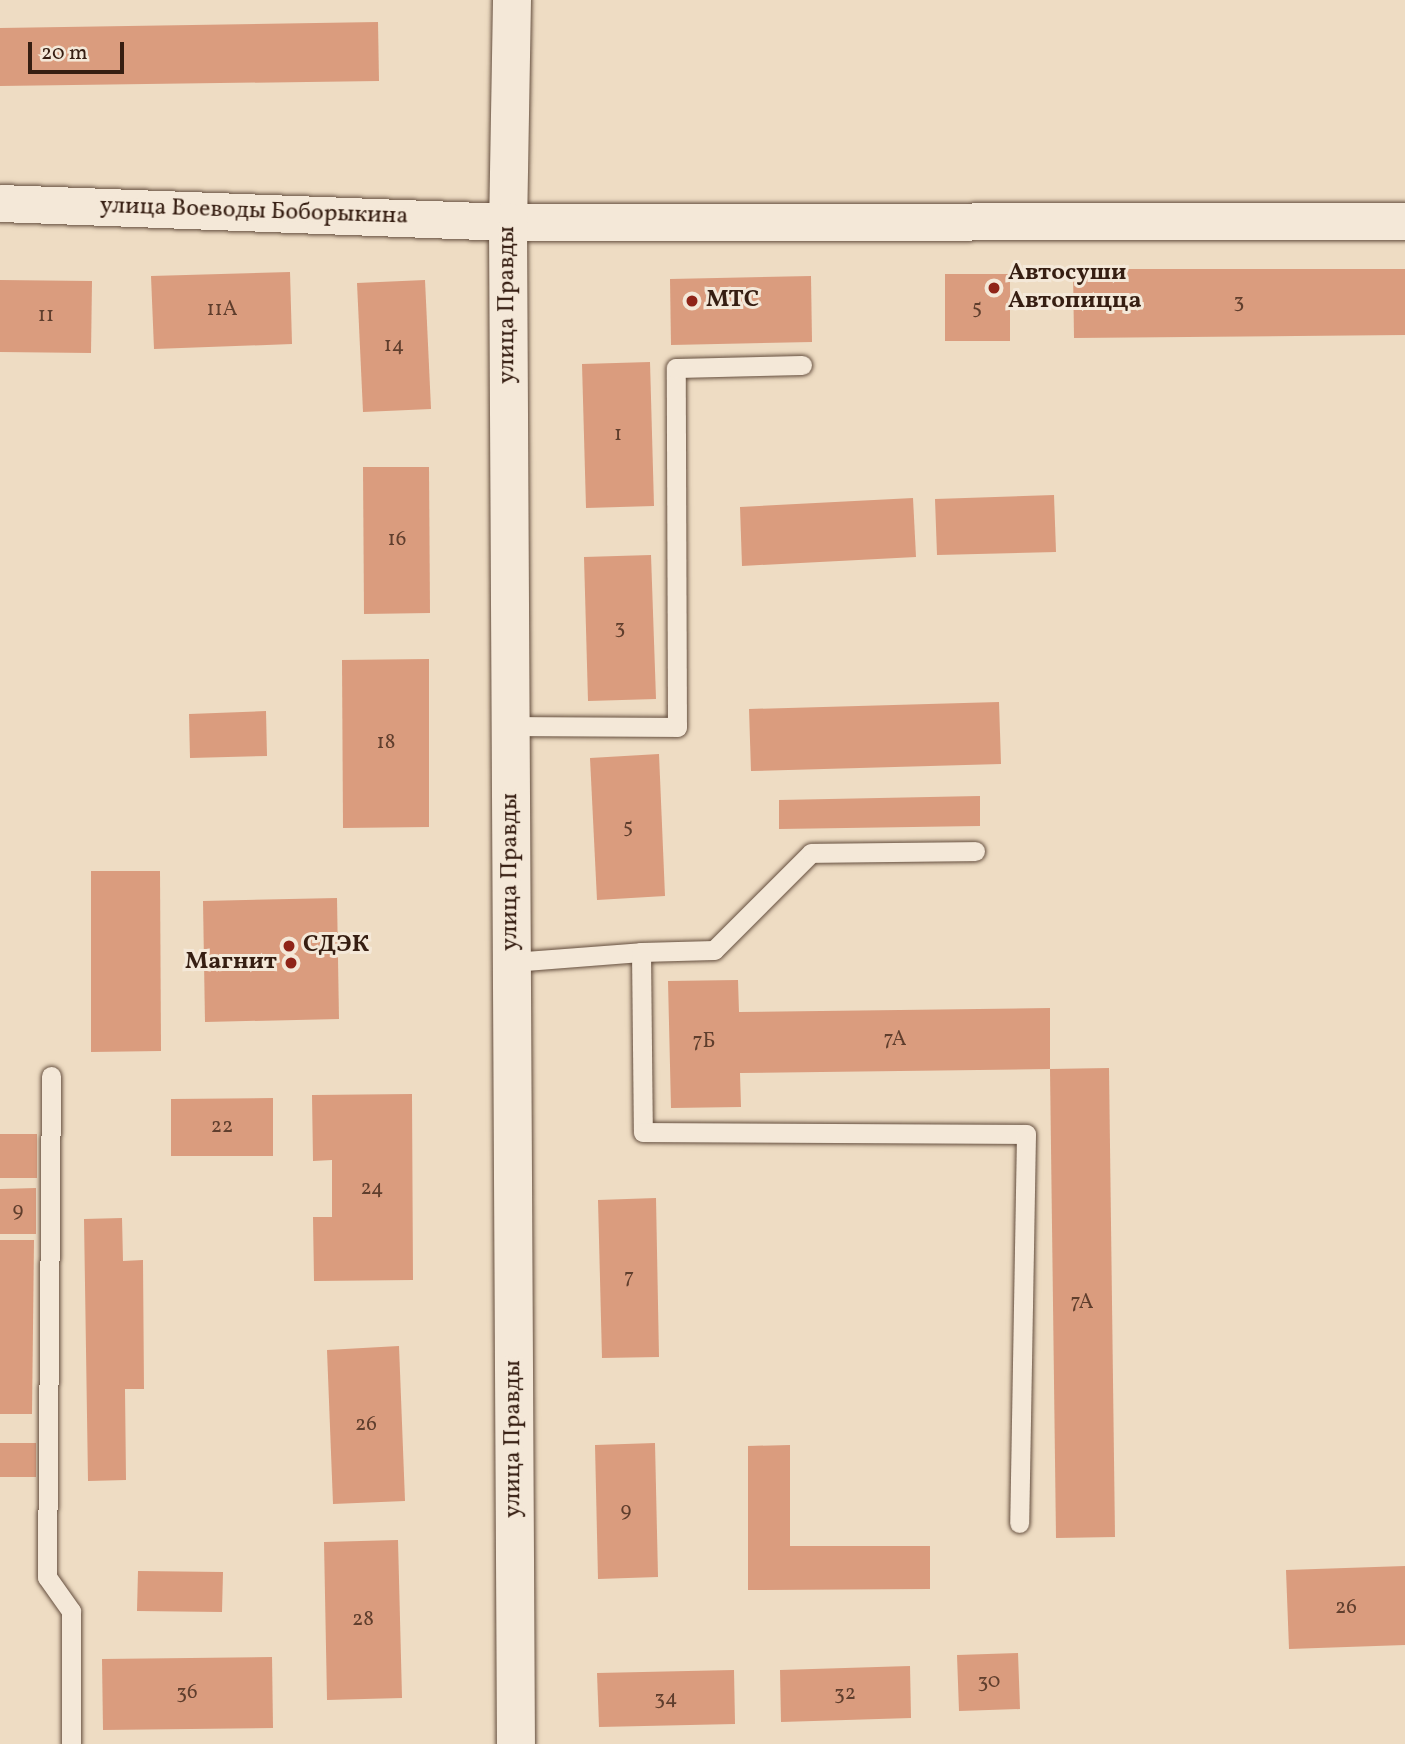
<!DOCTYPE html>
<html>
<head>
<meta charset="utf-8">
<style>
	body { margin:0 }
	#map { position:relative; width:1405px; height:1744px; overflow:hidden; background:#eedcc3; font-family:Vollkorn,serif }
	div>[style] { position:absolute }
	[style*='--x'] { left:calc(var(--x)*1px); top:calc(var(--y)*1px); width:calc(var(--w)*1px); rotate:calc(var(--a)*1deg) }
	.building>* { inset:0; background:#da9c7e }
	.roads { filter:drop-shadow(0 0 2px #644e3e) drop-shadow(0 0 2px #644e3e) }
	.service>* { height:19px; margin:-9.5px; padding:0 9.5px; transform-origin:9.5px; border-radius:9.5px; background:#f4e8d8 }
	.minor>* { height:37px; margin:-18.5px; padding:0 18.5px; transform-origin:18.5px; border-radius:18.5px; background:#f4e8d8 }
	.tertiary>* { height:38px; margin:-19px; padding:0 19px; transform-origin:19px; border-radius:19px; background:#f4e8d8 }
	.dots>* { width:19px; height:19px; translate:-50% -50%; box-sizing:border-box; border:4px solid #f4e8d8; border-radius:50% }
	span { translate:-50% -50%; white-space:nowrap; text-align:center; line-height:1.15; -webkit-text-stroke:6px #f4e8d8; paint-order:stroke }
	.number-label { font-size:21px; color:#5f3e2d }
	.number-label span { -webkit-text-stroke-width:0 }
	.street-label { font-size:24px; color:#361e12 }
	.poi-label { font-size:24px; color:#361e12; font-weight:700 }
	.left { translate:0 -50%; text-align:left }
	.right { translate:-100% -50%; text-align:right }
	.scale { position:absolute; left:28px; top:42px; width:96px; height:32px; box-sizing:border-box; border:4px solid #361e12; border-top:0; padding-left:9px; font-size:21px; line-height:24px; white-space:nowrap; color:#361e12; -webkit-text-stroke:5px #f4e8d8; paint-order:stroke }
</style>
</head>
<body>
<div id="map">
	<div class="building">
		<i style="clip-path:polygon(378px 22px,379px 81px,0 86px,0 28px)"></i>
		<i style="clip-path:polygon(1073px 269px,1405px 269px,1405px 335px,1074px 338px)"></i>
		<i style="clip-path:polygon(290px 272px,292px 344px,154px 349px,151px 276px)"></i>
		<i style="clip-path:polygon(945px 274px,1010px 274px,1010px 341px,945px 341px)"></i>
		<i style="clip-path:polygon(811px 276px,812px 342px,671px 345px,670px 279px)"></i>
		<i style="clip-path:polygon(0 280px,92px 281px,91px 353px,0 352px)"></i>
		<i style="clip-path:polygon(425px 280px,431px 409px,363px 412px,357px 283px)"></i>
		<i style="clip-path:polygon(650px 362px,654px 506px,586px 508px,582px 364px)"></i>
		<i style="clip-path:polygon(363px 467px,429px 467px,430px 613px,364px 614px)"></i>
		<i style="clip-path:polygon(1054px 495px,1056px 552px,937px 555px,935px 499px)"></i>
		<i style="clip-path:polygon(913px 498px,916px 557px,742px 566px,740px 507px)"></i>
		<i style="clip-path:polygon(651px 555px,656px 699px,588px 701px,584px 557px)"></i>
		<i style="clip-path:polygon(429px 659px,429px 827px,343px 828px,342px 660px)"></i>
		<i style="clip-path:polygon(999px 702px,1001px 764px,751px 771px,749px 709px)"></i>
		<i style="clip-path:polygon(266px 711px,267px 756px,190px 758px,189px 714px)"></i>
		<i style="clip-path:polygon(659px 754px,665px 896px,597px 900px,590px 758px)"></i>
		<i style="clip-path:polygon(980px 796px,980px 826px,779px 829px,779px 800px)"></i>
		<i style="clip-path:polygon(91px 871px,160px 871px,161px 1051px,91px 1052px)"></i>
		<i style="clip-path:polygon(337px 898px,339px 1019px,205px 1022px,203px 901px)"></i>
		<i style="clip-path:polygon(738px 980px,739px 1012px,1050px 1008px,1050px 1069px,740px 1073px,741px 1107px,671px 1108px,668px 981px)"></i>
		<i style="clip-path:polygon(1109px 1068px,1115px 1537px,1056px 1538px,1050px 1069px)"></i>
		<i style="clip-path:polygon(412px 1094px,413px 1280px,314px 1281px,313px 1217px,332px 1217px,332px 1160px,313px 1161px,312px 1095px)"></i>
		<i style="clip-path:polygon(273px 1098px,273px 1156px,171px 1156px,171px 1099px)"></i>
		<i style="clip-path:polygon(0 1134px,37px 1134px,37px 1178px,0 1178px)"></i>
		<i style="clip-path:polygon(36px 1188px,36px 1234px,0 1234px,0 1189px)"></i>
		<i style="clip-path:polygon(656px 1198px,659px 1357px,602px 1358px,598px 1200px)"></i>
		<i style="clip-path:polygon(122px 1218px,123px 1261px,143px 1260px,144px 1389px,125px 1389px,126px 1480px,88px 1481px,84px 1219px)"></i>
		<i style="clip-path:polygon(0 1240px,34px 1240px,32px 1414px,0 1414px)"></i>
		<i style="clip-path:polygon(399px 1346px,405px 1501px,333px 1504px,327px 1350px)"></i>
		<i style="clip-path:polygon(0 1443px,36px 1443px,36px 1477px,0 1477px)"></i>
		<i style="clip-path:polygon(655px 1443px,658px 1577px,598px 1579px,595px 1445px)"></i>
		<i style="clip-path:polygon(790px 1445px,790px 1546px,930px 1546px,930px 1589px,748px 1590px,748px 1446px)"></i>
		<i style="clip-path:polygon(398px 1540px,402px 1698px,327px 1700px,324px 1542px)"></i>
		<i style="clip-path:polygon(1405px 1566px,1405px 1645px,1289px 1649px,1286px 1570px)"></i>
		<i style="clip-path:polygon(138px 1571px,223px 1572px,222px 1612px,137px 1611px)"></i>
		<i style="clip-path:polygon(1018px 1653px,1020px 1709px,959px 1711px,957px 1655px)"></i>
		<i style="clip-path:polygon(272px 1657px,273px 1728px,103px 1730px,102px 1659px)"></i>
		<i style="clip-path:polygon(910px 1666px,911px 1718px,781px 1722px,780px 1670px)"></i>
		<i style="clip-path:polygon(734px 1670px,735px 1724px,599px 1727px,597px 1673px)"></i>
	</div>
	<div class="roads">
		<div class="service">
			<i style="--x:511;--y:726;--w:166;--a:0.3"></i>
			<i style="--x:677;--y:727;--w:359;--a:-90.2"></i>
			<i style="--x:676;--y:368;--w:126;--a:-1.4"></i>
			<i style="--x:641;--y:952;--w:73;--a:-1.6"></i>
			<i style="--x:714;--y:950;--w:137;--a:-45"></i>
			<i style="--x:811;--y:853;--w:164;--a:-0.7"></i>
			<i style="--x:512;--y:962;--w:129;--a:-4.4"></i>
			<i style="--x:641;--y:952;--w:180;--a:89.4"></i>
			<i style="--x:643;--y:1132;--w:383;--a:0.3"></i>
			<i style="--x:1026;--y:1134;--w:389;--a:91"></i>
			<i style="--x:51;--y:1076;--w:501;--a:90.46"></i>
			<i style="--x:47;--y:1577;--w:42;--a:54.8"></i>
			<i style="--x:71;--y:1611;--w:133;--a:90"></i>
		</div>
		<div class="minor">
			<i style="--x:0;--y:203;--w:508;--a:2.14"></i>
			<i style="--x:508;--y:222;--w:897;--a:-0.06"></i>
		</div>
		<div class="tertiary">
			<i style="--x:512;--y:0;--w:222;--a:91"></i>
			<i style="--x:508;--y:222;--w:1522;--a:89.7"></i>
		</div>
	</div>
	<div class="dots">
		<i style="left:994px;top:288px;background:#8f2418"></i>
		<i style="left:692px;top:301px;background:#8f2418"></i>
		<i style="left:289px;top:946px;background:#8f2418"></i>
		<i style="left:291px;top:963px;background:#8f2418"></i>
	</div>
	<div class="number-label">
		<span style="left:1239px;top:302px">3</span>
		<span style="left:977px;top:308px">5</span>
		<span style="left:222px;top:310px">11А</span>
		<span style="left:46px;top:316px">11</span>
		<span style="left:394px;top:346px">14</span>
		<span style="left:618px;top:435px">1</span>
		<span style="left:397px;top:540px">16</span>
		<span style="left:620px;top:628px">3</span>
		<span style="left:386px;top:743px">18</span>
		<span style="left:628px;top:827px">5</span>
		<span style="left:895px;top:1040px">7А</span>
		<span style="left:704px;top:1042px">7Б</span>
		<span style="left:222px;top:1127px">22</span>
		<span style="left:372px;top:1189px">24</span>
		<span style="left:18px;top:1211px">9</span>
		<span style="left:629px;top:1278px">7</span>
		<span style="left:1082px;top:1303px">7А</span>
		<span style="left:366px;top:1425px">26</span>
		<span style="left:626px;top:1511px">9</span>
		<span style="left:1346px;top:1608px">26</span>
		<span style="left:363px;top:1620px">28</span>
		<span style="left:989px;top:1682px">30</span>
		<span style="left:187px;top:1693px">36</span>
		<span style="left:845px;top:1694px">32</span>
		<span style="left:666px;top:1699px">34</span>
	</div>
	<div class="street-label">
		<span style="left:254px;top:212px;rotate:2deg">улица Воеводы Боборыкина</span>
		<span style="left:508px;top:305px;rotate:-90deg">улица Правды</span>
		<span style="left:511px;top:872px;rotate:-90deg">улица Правды</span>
		<span style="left:514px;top:1439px;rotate:-90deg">улица Правды</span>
	</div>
	<div class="poi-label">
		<span class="left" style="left:1008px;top:288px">Автосуши<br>Автопицца</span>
		<span class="left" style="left:706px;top:301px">МТС</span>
		<span class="left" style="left:303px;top:946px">СДЭК</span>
		<span class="right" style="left:277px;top:963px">Магнит</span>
	</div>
	<div class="scale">20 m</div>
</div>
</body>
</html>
